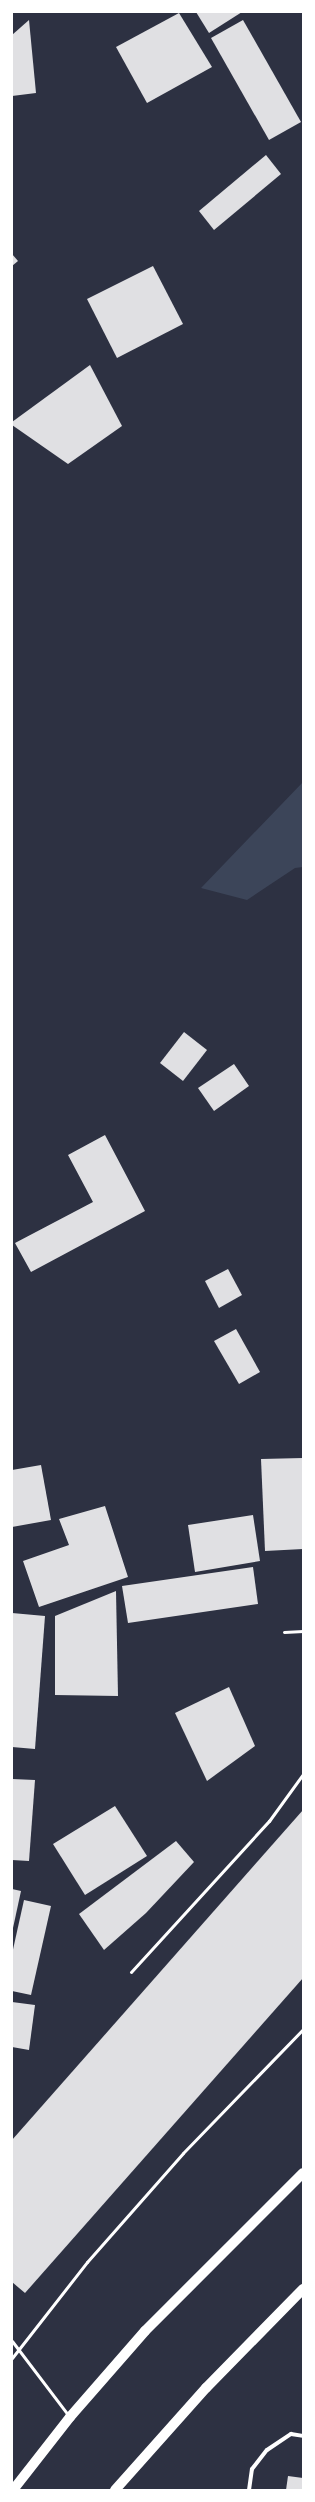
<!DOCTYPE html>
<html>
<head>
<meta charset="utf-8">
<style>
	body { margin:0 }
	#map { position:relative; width:315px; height:2502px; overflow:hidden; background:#2d3142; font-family:Spectral,serif }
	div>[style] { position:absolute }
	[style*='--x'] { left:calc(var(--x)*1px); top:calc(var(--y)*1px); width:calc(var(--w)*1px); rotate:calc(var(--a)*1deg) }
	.green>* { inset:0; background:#3c4559 }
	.building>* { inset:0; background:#e0e0e3 }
	.service>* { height:3px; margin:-1.5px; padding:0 1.5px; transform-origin:1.5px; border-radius:1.5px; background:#fff }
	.minor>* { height:4px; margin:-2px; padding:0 2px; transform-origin:2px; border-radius:2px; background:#fff }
	.primary>* { height:10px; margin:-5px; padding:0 5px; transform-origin:5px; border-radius:5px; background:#fff }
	span { translate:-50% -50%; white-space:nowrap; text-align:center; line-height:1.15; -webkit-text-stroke:3px #fff; paint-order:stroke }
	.frame { position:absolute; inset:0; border:13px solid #fff; pointer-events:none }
</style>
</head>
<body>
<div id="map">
	<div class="green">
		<i style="clip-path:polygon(303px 782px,303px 867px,295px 868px,247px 900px,201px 888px)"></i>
	</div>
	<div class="building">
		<i style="clip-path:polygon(196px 12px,242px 12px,209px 33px)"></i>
		<i style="clip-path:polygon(179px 13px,212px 67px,147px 103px,116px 47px)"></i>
		<i style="clip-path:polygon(29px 20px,36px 93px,12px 96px,12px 35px)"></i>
		<i style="clip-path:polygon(243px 20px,301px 122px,269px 140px,211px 38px)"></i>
		<i style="clip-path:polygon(266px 155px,281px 174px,214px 230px,199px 211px)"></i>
		<i style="clip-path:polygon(12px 254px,18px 261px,12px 266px)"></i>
		<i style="clip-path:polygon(153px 266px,183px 324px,117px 358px,87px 299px)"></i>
		<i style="clip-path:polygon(90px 365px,122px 426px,68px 464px,12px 425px,12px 422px)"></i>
		<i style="clip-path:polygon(184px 1032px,207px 1050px,183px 1081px,160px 1063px)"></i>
		<i style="clip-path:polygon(234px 1064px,249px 1086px,214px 1111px,198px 1088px)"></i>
		<i style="clip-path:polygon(105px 1135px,145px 1211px,31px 1272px,15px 1243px,93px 1202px,68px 1155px)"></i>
		<i style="clip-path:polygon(228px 1269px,242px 1295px,219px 1308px,205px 1281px)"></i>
		<i style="clip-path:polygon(236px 1329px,260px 1372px,239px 1384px,214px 1341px)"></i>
		<i style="clip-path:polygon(303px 1458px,303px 1549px,265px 1551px,261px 1459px)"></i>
		<i style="clip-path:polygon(41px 1465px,51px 1520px,12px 1527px,12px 1470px)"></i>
		<i style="clip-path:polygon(105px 1506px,128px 1577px,39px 1607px,23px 1561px,69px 1545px,59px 1519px)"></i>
		<i style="clip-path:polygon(253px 1515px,260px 1561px,195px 1572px,188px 1525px)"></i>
		<i style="clip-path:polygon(253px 1567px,258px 1604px,128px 1623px,122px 1586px)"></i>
		<i style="clip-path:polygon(116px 1591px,118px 1696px,55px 1695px,55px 1616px)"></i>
		<i style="clip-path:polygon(12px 1613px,45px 1616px,35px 1749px,12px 1747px)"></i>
		<i style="clip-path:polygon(229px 1687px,255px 1746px,207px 1781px,175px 1713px)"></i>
		<i style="clip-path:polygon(12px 1779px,35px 1780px,29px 1861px,12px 1860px)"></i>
		<i style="clip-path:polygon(115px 1806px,147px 1856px,85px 1895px,53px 1844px)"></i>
		<i style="clip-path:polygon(303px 1810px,303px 1978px,25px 2293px,12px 2282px,12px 2140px)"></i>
		<i style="clip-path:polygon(176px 1841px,194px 1862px,146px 1913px,104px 1950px,79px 1914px)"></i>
		<i style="clip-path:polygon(12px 1889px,21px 1891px,13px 1928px,12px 1928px)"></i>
		<i style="clip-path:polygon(24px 1900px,51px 1906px,31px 1995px,12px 1991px,12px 1954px)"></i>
		<i style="clip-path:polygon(12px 2002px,35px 2005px,29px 2050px,12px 2047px)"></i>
		<i style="clip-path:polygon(288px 2476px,303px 2478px,303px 2490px,286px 2490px)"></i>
	</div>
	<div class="service">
		<i style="--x:284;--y:1632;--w:19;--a:-3"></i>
		<i style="--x:131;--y:1972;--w:205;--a:-47.6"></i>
		<i style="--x:269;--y:1821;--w:58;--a:-54.1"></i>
		<i style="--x:12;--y:2341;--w:94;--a:52.8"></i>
		<i style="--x:12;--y:2358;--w:122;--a:-52"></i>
		<i style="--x:87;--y:2262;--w:145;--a:-48.6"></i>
		<i style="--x:183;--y:2153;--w:173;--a:-45.9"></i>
	</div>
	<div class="minor">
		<i style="--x:249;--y:2490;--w:21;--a:-82"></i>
		<i style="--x:252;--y:2469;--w:24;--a:-52"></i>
		<i style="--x:267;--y:2450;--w:29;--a:-34"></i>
		<i style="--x:291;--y:2434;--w:12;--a:9"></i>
	</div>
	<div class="primary">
		<i style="--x:13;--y:2490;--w:93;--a:-52"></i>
		<i style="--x:70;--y:2417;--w:114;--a:-48.9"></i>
		<i style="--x:145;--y:2331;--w:223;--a:-45"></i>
		<i style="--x:115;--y:2490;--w:137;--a:-48.3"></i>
		<i style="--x:206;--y:2388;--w:139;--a:-45.6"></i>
	</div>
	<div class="frame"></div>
</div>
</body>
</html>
